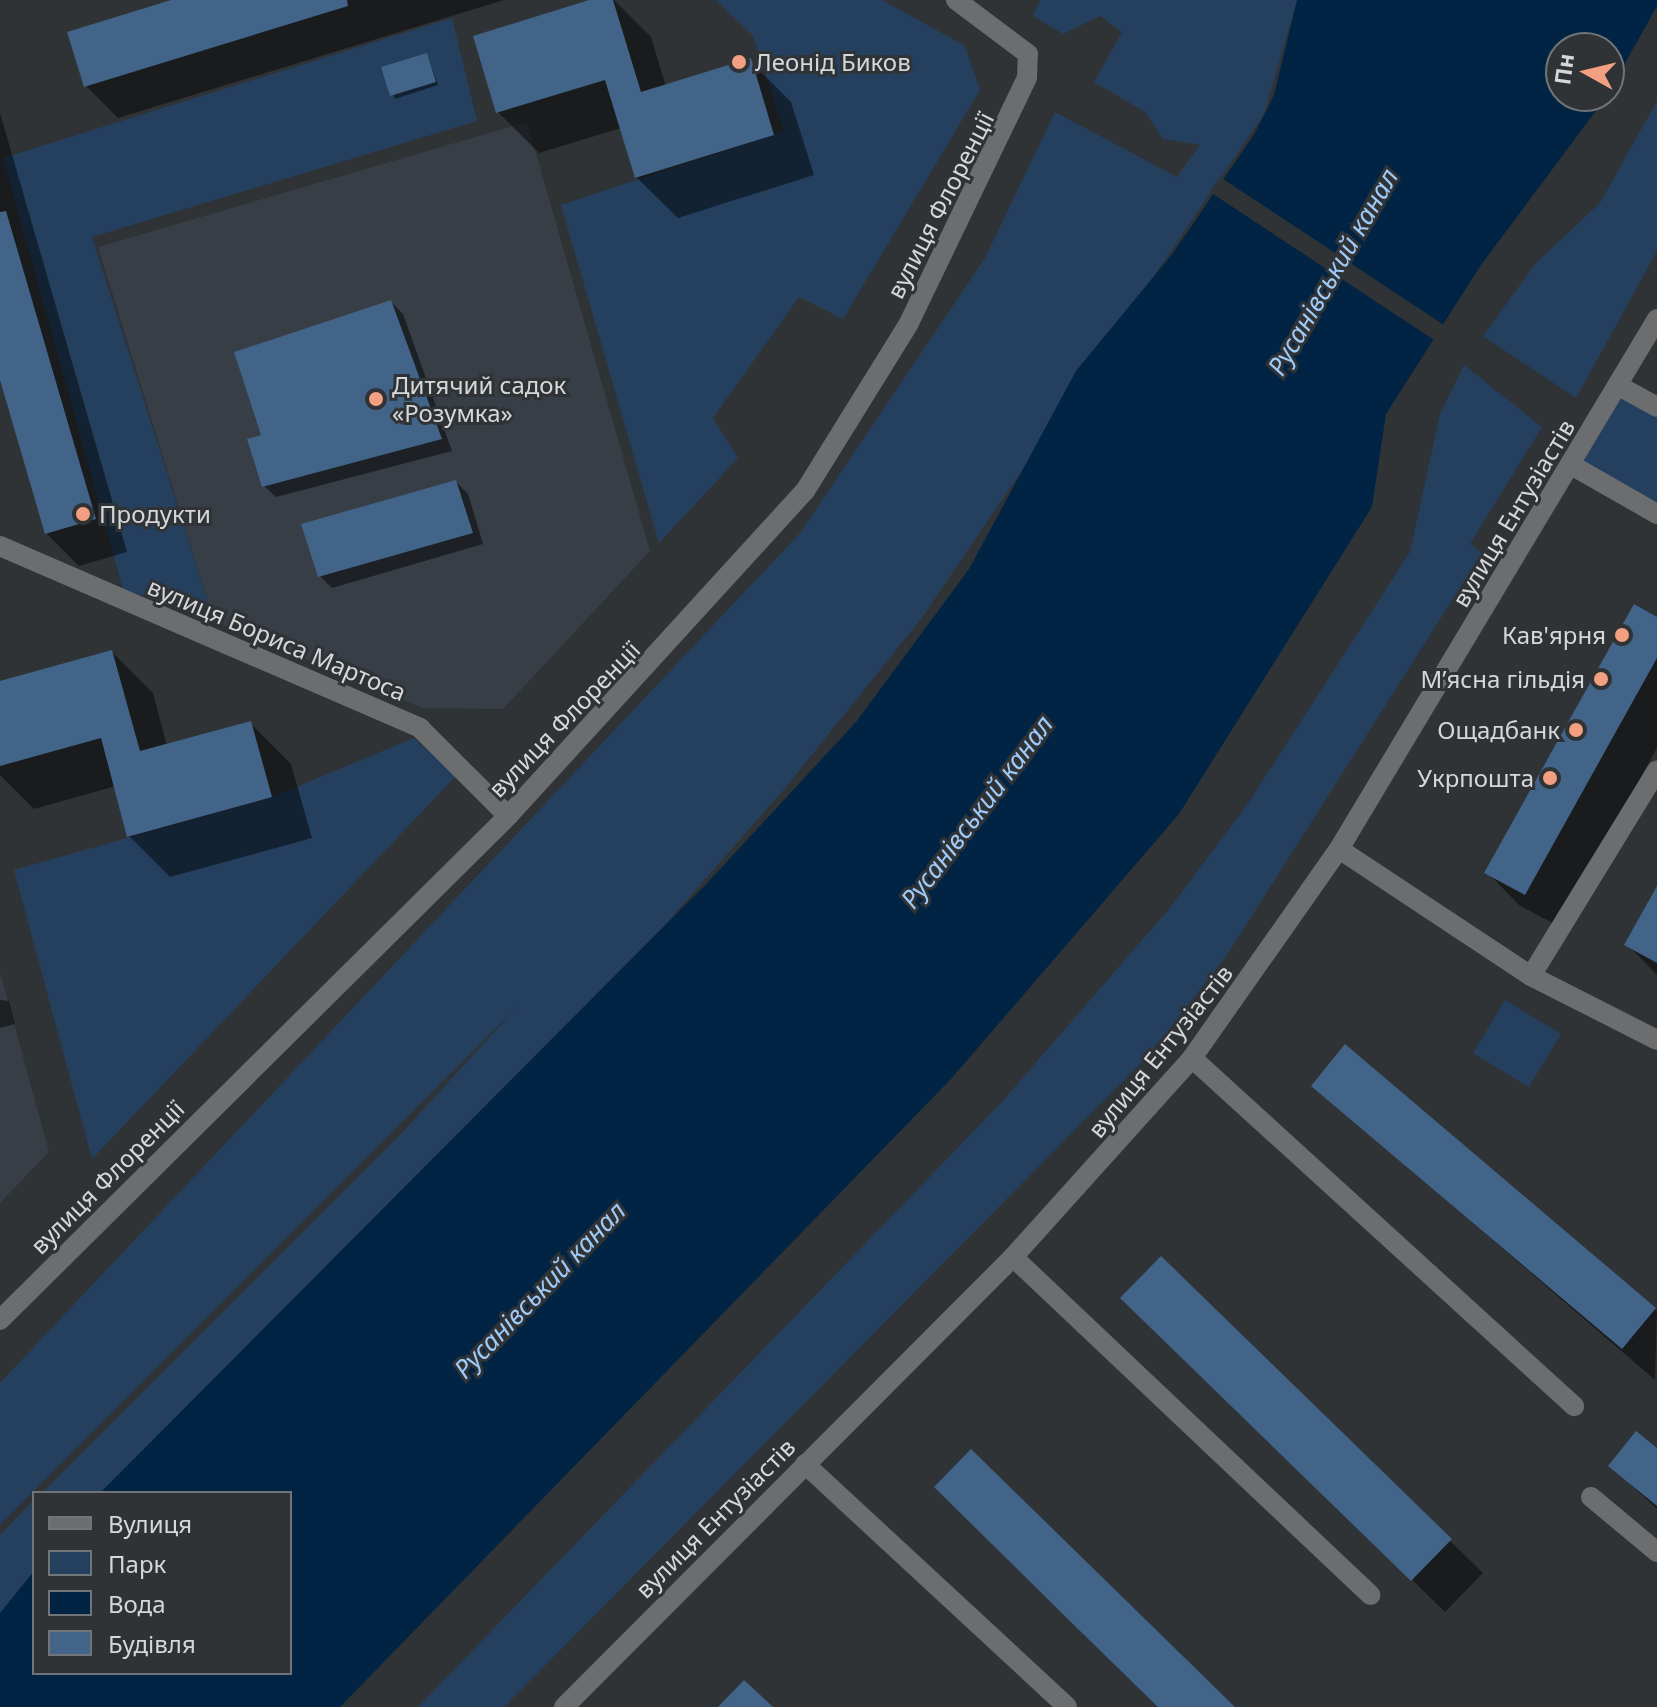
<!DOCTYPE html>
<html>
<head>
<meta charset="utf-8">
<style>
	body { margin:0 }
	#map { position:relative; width:1657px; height:1707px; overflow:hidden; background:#303336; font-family:"Noto Sans",sans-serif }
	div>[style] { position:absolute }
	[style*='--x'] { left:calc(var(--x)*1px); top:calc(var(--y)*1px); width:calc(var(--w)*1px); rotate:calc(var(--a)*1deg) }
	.built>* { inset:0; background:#373e46 }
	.green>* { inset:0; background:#24405e }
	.water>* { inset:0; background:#012444 }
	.pier>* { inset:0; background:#303336 }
	.shadow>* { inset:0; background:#0007 }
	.building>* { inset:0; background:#416488 }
	.minor>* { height:20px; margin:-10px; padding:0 10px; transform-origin:10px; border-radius:10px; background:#6b6d6e }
	.dots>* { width:22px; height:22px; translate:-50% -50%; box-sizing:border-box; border:4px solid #303336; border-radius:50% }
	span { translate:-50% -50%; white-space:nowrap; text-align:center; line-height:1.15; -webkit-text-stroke:6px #303336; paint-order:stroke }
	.poi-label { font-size:24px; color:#d5d7d9 }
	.left { translate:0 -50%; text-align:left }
	.right { translate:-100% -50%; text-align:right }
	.street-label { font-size:24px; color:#d5d7d9 }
	.water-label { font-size:26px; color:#9ecaf9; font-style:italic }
	.legend { position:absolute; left:32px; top:1491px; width:260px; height:184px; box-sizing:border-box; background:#303336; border:2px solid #727577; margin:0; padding:10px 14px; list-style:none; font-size:24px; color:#d5d7d9 }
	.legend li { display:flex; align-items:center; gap:16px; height:40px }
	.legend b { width:40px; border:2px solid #727577 }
	.north { position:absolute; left:1545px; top:32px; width:80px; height:80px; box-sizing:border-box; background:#303336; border:2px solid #727577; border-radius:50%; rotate:278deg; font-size:22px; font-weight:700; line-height:32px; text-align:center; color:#d5d7d9 }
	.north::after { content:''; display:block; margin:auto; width:28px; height:36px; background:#f3a082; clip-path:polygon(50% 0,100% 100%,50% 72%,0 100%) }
</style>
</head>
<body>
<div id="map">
	<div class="built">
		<i style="clip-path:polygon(527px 122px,650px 551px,503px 709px,422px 708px,214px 621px,98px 247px)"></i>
		<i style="clip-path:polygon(0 972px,49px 1152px,0 1203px)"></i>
	</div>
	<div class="green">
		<i style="clip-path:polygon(716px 0,882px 0,965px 46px,980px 90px,843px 319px,799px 297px,713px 418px,738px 458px,659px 543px,561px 205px,784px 131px,753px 36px)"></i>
		<i style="clip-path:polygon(1040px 0,1297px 0,1264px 114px,921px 619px,786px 787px,663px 927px,206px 1387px,121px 1493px,42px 1493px,399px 1136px,518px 1006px,0 1525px,0 1383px,800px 533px,985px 258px,1055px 112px,1177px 177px,1200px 145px,1163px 139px,1145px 112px,1094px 82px,1122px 32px,1100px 16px,1063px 34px,1033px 16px)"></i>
		<i style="clip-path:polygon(452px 18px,477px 121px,92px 237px,214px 621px,123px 589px,3px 158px)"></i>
		<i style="clip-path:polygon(1657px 101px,1657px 251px,1576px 398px,1483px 336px,1536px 263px,1600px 203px)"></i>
		<i style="clip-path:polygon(1464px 365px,1542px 427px,1470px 544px,1482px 553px,1227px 955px,1148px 1056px,504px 1707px,418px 1707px,1000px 1104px,1169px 909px,1249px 802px,1410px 552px,1440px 414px)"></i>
		<i style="clip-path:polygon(1619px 386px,1657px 407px,1657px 514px,1573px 466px)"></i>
		<i style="clip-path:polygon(414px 738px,456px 776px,92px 1159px,14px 870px,272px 797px)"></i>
		<i style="clip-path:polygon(1505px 1000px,1561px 1034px,1529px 1087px,1473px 1053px)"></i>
		<i style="clip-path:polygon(34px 1500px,34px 1602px,0 1645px,0 1535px)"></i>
	</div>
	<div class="water">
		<i style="clip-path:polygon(1297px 0,1657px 0,1657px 6px,1609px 92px,1609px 48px,1561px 48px,1561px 96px,1607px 96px,1481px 265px,1386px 414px,1372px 507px,1179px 814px,951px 1079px,340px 1707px,0 1707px,0 1613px,34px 1571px,34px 1673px,290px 1673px,290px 1493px,100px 1493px,710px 880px,856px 722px,969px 569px,1076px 371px,1173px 253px,1255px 133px,1274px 95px)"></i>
	</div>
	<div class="pier">
		<i style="clip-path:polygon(1220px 177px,1447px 327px,1437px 342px,1210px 192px)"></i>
	</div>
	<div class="shadow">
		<i style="clip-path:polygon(178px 0,504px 0,118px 118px,86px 86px)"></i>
		<i style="clip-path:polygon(595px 0,614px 0,651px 37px,666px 87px,750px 61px,791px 102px,814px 175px,678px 218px,636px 177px,621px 128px,539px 153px,498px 112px)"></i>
		<i style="clip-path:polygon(427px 55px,438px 85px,395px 99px,384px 68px)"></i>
		<i style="clip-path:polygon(0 113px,127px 552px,79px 566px,46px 533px,0 373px)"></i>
		<i style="clip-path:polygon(391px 302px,403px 314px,452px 451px,276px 497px,264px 486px,263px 436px)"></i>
		<i style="clip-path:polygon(456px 482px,468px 494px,483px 544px,332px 588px,320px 576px)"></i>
		<i style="clip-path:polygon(1657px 619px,1657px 748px,1558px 926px,1519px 905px,1487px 872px)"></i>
		<i style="clip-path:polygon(112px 652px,153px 693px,167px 746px,250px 723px,291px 764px,312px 838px,170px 877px,129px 836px,116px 786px,34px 809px,0 775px,0 683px)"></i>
		<i style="clip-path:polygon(1657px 902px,1657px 975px,1627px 944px)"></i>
		<i style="clip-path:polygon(0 1000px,9px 1001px,15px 1024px,0 1028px)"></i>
		<i style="clip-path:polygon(1345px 1047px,1657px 1311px,1655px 1380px,1313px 1085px)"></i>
		<i style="clip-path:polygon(1161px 1259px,1483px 1573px,1445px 1612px,1156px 1330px)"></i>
		<i style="clip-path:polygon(1657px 1450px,1657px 1509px,1610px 1465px)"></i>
	</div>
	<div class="building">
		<i style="clip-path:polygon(171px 0,347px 0,348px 6px,84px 87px,67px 32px)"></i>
		<i style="clip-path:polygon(589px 0,613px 0,641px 92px,751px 58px,774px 135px,635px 178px,605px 80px,496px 113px,473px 36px)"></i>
		<i style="clip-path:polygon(427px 53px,436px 82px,390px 96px,381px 67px)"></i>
		<i style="clip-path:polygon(6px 211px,96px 519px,45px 534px,0 380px,0 212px)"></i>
		<i style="clip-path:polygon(391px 300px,442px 439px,262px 487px,247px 439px,261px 435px,234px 352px)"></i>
		<i style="clip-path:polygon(456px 480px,473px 533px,318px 577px,301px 524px)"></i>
		<i style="clip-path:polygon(1634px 604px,1657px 617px,1657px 658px,1525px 895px,1484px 873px)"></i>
		<i style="clip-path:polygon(112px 650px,140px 751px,251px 721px,272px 797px,127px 837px,101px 738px,0 766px,0 681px)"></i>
		<i style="clip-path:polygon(1657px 886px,1657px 963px,1624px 945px)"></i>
		<i style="clip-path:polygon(1345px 1044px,1656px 1308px,1622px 1349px,1311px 1086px)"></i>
		<i style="clip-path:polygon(1161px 1256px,1452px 1539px,1411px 1581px,1120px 1298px)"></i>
		<i style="clip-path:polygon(1636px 1431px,1657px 1448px,1657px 1506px,1608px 1466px)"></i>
		<i style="clip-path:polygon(971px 1449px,1235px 1707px,1158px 1707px,1077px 1628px,934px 1487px)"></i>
		<i style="clip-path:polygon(744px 1680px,773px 1707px,718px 1707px)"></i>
	</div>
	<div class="minor">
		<i style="--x:1619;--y:386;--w:43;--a:28.9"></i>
		<i style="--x:1573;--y:466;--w:97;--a:29.7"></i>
		<i style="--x:0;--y:546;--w:458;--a:23.4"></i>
		<i style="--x:420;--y:728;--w:124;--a:45"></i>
		<i style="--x:1339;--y:849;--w:230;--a:33.5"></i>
		<i style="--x:1531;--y:976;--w:141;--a:26.9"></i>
		<i style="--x:1531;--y:976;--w:241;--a:-58.5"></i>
		<i style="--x:1192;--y:1058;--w:517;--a:42.33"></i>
		<i style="--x:1013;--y:1257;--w:492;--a:43.4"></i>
		<i style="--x:0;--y:1320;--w:716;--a:-44.77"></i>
		<i style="--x:508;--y:816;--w:440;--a:-47.6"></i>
		<i style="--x:805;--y:491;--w:195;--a:-58.2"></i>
		<i style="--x:908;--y:325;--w:274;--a:-64.3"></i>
		<i style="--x:1027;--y:78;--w:24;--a:-88"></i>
		<i style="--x:1028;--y:54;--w:90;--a:-143.1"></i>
		<i style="--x:805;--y:1464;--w:357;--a:42.8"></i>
		<i style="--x:1591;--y:1497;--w:86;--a:39.8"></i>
		<i style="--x:564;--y:1707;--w:636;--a:-45.06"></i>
		<i style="--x:1013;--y:1257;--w:268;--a:-48"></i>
		<i style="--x:1192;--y:1058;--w:256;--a:-54.9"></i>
		<i style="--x:1339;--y:849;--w:618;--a:-59.04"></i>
	</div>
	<div class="dots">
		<i style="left:739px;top:62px;background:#f3a082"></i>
		<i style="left:376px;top:399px;background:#f3a082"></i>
		<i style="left:83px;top:514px;background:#f3a082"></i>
		<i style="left:1622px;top:635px;background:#f3a082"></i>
		<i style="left:1601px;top:679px;background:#f3a082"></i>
		<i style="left:1576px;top:730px;background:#f3a082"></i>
		<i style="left:1550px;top:778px;background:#f3a082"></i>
	</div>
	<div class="poi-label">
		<span class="left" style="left:755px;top:62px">Леонід Биков</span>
		<span class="left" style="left:392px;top:399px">Дитячий садок<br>«Розумка»</span>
		<span class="left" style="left:99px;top:514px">Продукти</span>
		<span class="right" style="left:1606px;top:635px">Кав'ярня</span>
		<span class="right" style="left:1585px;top:679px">М’ясна гільдія</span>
		<span class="right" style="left:1560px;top:730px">Ощадбанк</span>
		<span class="right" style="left:1534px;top:778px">Укрпошта</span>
	</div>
	<div class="street-label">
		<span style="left:940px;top:205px;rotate:-63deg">вулиця Флоренції</span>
		<span style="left:1513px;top:513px;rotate:-59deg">вулиця Ентузіастів</span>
		<span style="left:277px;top:639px;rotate:23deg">вулиця Бориса Мартоса</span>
		<span style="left:564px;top:719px;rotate:-46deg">вулиця Флоренції</span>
		<span style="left:1160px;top:1051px;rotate:-51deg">вулиця Ентузіастів</span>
		<span style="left:107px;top:1177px;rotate:-45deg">вулиця Флоренції</span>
		<span style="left:715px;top:1518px;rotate:-45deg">вулиця Ентузіастів</span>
	</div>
	<div class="water-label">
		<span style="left:1333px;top:272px;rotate:-60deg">Русанівський канал</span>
		<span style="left:977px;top:812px;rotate:-53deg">Русанівський канал</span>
		<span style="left:540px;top:1290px;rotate:-46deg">Русанівський канал</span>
	</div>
	<ul class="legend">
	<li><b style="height:10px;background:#6b6d6e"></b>Вулиця</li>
	<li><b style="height:22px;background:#24405e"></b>Парк</li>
	<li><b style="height:22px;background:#012444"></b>Вода</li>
	<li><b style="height:22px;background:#416488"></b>Будівля</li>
	</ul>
	<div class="north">Пн</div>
</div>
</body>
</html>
